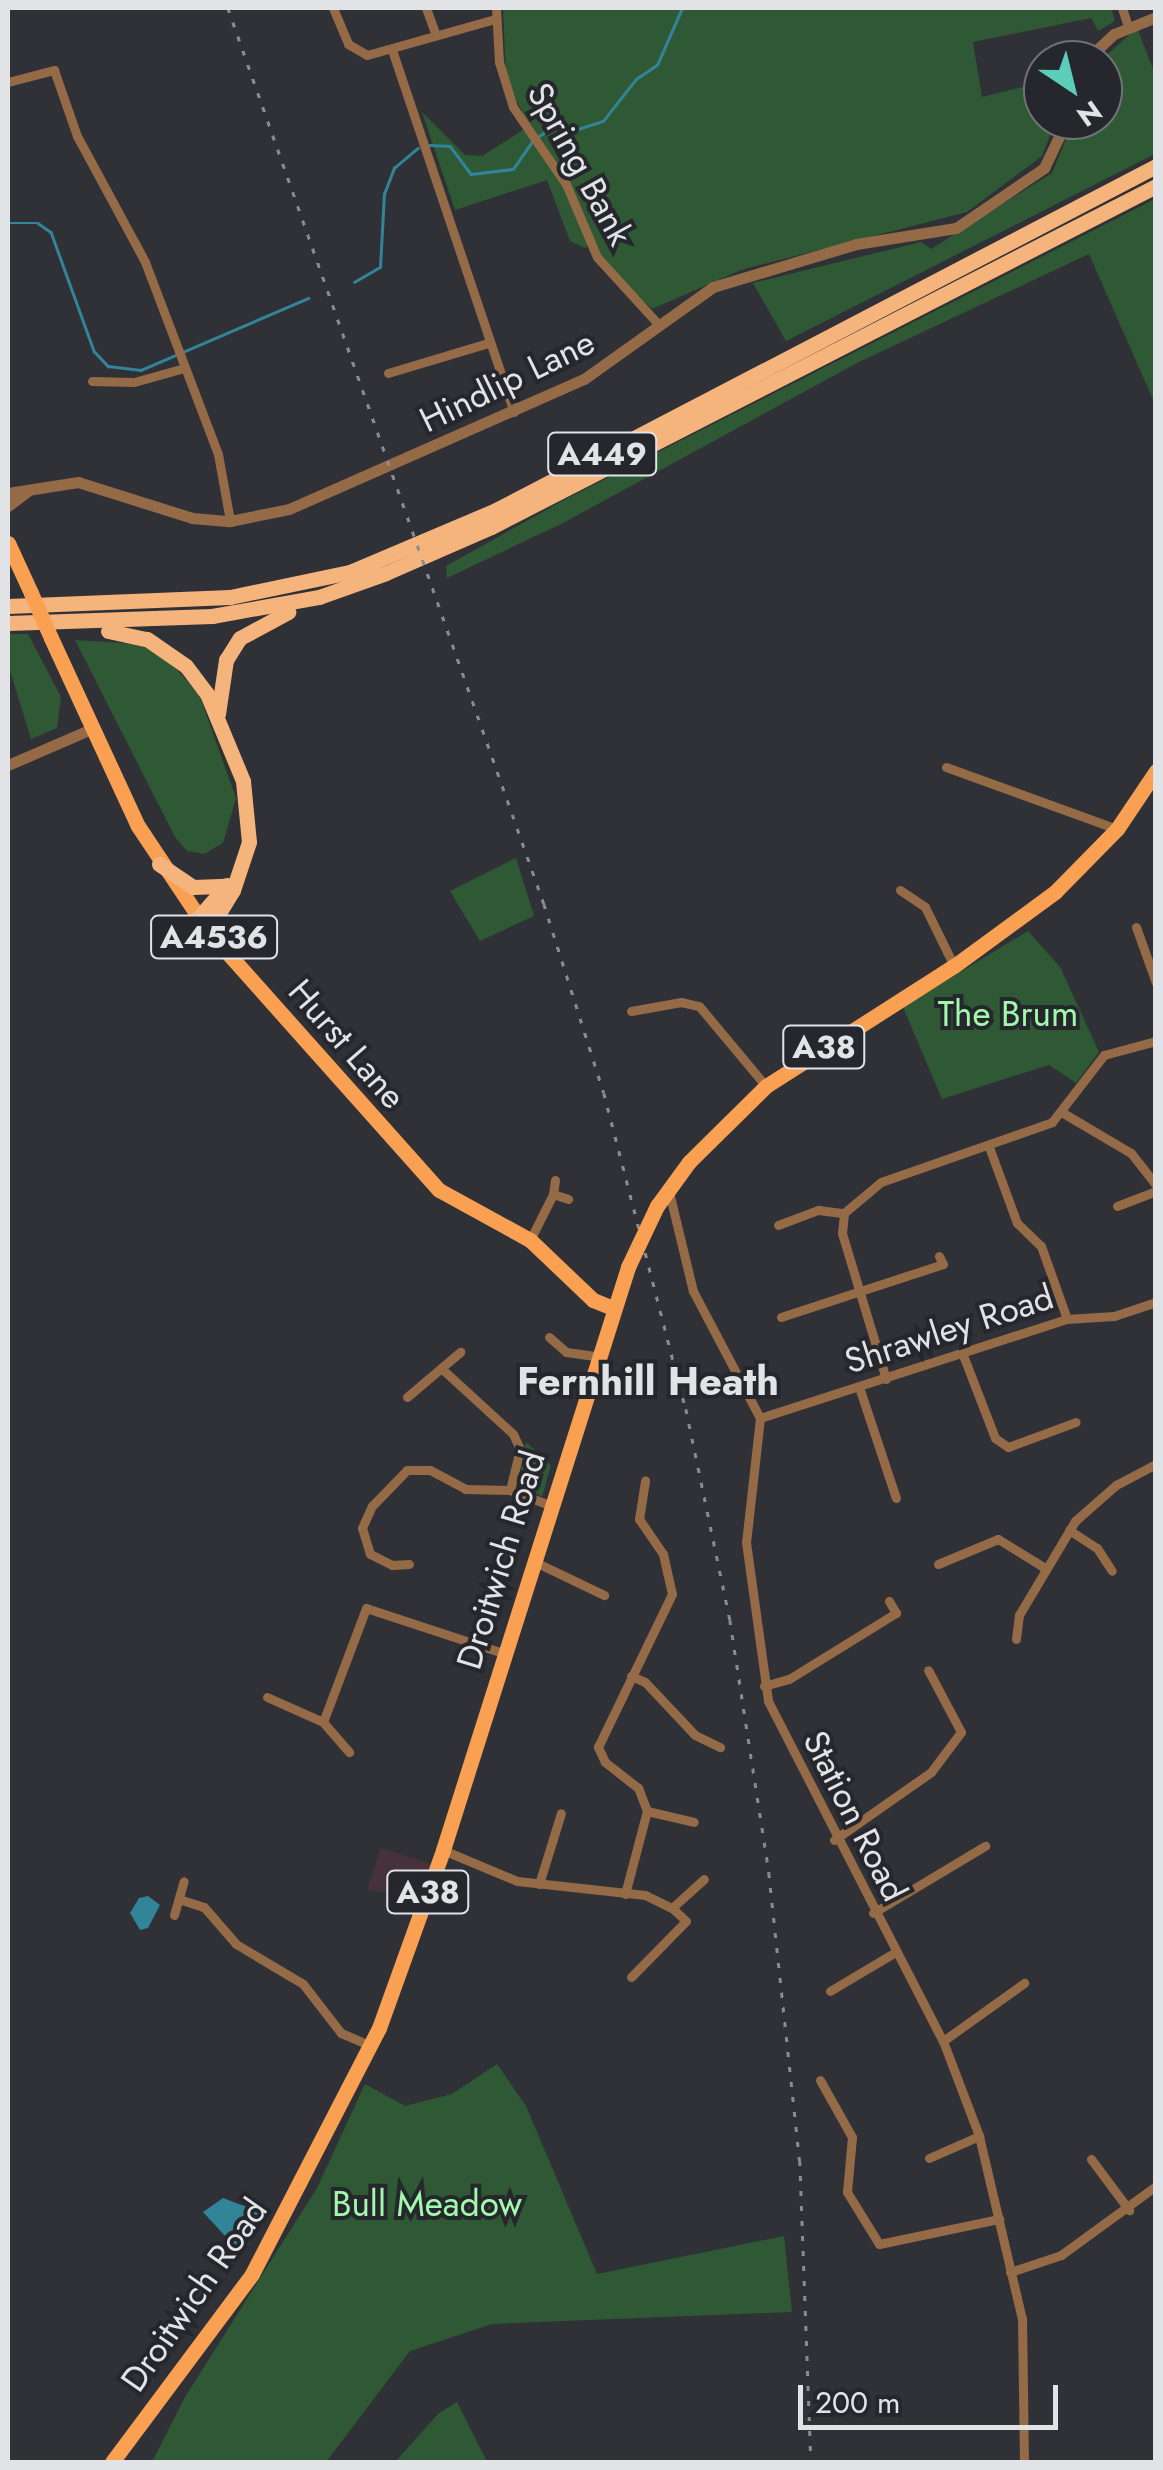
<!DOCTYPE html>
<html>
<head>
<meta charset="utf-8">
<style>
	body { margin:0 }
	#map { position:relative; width:1163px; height:2470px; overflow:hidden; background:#2f3137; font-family:Jost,sans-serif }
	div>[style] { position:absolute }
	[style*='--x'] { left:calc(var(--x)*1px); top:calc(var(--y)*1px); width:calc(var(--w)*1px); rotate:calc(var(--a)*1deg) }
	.education>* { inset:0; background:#45323b }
	.green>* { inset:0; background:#2f5934 }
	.water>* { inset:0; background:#328499 }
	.stream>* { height:2.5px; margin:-1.25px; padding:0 1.25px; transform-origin:1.25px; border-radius:1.25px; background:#328499 }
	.minor>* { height:9px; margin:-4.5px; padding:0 4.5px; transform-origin:4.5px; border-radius:4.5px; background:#956a47 }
	.tertiary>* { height:11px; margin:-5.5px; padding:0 5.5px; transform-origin:5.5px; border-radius:5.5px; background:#956a47 }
	.primary>* { height:15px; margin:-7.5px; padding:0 7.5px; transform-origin:7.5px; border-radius:7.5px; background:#f9a053 }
	.trunk>* { height:15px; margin:-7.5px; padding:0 7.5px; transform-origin:7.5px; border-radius:7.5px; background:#f6b47d }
	.rail>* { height:2.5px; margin-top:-1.25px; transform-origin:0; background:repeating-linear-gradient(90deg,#8b8c91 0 5px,transparent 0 15px) }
	.primary-bridge>* { height:15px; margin:-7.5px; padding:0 7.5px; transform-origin:7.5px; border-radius:7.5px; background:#f9a053 }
	span { translate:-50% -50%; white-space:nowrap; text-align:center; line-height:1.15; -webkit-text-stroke:8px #25272d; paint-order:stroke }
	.shield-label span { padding:2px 8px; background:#25272d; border:2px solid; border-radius:8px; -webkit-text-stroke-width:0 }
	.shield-label { font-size:32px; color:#e2e3e7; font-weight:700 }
	.street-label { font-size:35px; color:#e2e3e7 }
	.park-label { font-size:35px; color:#a2f9ac }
	.quarter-label { font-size:40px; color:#e2e3e7; font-weight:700 }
	.frame { position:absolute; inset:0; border:10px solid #e2e3e7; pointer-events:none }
	.north { position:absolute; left:1023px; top:40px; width:100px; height:100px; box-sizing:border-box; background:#25272d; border:2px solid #717277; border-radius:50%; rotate:145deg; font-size:28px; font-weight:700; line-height:40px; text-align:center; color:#e2e3e7 }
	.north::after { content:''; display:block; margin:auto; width:35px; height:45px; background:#5bcebb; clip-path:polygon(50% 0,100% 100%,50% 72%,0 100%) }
	.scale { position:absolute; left:798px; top:2385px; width:260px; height:45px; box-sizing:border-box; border:5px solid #e2e3e7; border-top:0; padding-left:12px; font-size:30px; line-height:35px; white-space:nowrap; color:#e2e3e7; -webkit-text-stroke:8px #25272d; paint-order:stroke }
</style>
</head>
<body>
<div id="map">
	<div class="education">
		<i style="clip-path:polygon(381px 1848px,431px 1864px,420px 1899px,367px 1889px)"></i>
	</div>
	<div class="green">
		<i style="clip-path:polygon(503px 8px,1111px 8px,1115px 21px,1098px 31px,1091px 18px,973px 42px,982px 97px,1043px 82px,1043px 120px,1056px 120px,1042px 156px,967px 212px,741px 270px,652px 309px,610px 269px,594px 242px,585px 248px,570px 241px,547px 180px,455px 210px,422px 112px,465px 155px,482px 156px,529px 126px,506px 78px)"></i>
		<i style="clip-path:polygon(1137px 28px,1155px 74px,1155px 154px,786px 341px,753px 283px,921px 242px,931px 249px,1052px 173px,1074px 120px,1103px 120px,1101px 60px)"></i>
		<i style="clip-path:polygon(1155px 199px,1155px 404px,1089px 254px,859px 362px,563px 523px,447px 578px,446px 566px,564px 500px)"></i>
		<i style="clip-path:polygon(8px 634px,28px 634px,61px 697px,57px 728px,31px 739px,8px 664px)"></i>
		<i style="clip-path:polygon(75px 640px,139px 644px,168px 660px,199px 694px,236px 798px,223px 843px,204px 854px,187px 851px,175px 837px)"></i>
		<i style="clip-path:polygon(516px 858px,534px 916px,480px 941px,450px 891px)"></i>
		<i style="clip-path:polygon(1028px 931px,1060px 967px,1099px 1052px,1076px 1083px,1049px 1065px,942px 1099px,903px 1007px)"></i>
		<i style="clip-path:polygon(526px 1442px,551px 1465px,542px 1497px,519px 1482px)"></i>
		<i style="clip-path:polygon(497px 2064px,526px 2106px,597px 2274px,784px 2236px,792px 2312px,492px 2324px,410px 2351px,326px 2462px,152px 2462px,185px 2397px,317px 2188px,365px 2084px,405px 2106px,452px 2094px)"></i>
		<i style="clip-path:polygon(457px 2402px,487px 2462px,395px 2462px,438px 2414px)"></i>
	</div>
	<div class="water">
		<i style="clip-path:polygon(148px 1896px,160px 1905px,148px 1928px,140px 1930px,130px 1913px,139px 1898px)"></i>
		<i style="clip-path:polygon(223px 2198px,260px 2212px,238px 2250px,203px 2212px)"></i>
	</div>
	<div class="stream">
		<i style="--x:539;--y:136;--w:22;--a:-32"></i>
		<i style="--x:558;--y:124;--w:18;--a:19"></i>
		<i style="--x:575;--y:130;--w:29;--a:-18"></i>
		<i style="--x:603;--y:121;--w:53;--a:-51.8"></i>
		<i style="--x:636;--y:79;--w:25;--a:-34"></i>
		<i style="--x:657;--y:65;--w:62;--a:-66.3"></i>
		<i style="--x:430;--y:145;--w:20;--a:3"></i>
		<i style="--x:450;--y:146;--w:35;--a:53"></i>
		<i style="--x:471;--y:174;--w:42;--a:-6.8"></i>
		<i style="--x:513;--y:169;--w:33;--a:-55"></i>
		<i style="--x:8;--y:223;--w:30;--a:0"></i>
		<i style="--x:38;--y:223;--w:16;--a:35"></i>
		<i style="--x:51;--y:232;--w:127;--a:70.1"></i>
		<i style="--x:94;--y:351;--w:21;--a:47"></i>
		<i style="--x:108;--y:366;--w:33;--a:7"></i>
		<i style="--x:141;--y:370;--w:182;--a:-23.3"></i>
		<i style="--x:354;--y:282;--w:30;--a:-30"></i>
		<i style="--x:380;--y:267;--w:73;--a:-86.9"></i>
		<i style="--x:384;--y:194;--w:28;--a:-69"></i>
		<i style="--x:394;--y:168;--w:31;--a:-40"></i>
	</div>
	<div class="minor">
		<i style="--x:333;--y:8;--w:39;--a:67"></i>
		<i style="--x:348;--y:44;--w:22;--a:30"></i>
		<i style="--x:367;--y:55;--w:133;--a:-15.7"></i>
		<i style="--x:426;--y:8;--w:29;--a:70"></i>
		<i style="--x:496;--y:8;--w:54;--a:86.8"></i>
		<i style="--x:499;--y:62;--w:47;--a:72.7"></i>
		<i style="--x:513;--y:107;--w:93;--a:55.5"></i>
		<i style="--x:566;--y:184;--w:79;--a:67"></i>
		<i style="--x:597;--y:257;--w:93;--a:47.6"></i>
		<i style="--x:1122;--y:8;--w:20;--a:72"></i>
		<i style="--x:392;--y:50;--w:382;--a:71.4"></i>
		<i style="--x:8;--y:82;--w:48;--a:-14.6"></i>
		<i style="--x:54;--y:70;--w:70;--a:70.8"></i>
		<i style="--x:77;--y:136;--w:143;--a:61.6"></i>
		<i style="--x:145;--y:262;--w:205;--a:69.2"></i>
		<i style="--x:218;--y:454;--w:68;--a:79.8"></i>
		<i style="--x:388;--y:373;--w:104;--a:-16.7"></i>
		<i style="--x:92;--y:381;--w:42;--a:1.4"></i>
		<i style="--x:134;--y:382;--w:52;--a:-15.6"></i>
		<i style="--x:946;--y:767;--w:182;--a:19.9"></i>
		<i style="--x:900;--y:890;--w:30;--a:34"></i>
		<i style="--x:925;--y:907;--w:66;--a:63.8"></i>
		<i style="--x:1136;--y:927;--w:59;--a:70.3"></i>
		<i style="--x:631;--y:1011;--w:51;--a:-10.2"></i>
		<i style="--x:681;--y:1002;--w:18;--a:13"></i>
		<i style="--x:699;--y:1006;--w:104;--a:50.1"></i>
		<i style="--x:1063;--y:1113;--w:79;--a:30.5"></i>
		<i style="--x:1131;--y:1153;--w:41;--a:52"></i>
		<i style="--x:989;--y:1147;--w:81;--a:69.8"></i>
		<i style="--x:1017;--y:1223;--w:33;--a:44"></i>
		<i style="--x:1041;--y:1246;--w:77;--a:70.4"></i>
		<i style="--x:555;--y:1180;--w:14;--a:98"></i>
		<i style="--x:553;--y:1194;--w:16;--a:18"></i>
		<i style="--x:669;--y:1192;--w:102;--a:76.4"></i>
		<i style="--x:693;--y:1291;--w:144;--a:62.2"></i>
		<i style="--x:760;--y:1418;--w:125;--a:96.4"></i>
		<i style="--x:746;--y:1542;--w:161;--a:82.1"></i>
		<i style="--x:768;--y:1701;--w:382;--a:62.8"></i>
		<i style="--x:943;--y:2041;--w:102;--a:69.2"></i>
		<i style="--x:979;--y:2136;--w:188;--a:76.8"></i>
		<i style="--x:1022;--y:2319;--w:143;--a:89.2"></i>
		<i style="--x:1117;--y:1206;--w:42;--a:-21"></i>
		<i style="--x:778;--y:1225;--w:43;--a:-20.6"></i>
		<i style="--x:818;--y:1210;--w:26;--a:7"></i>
		<i style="--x:530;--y:1240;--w:51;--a:-63.4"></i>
		<i style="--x:781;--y:1317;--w:170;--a:-18.1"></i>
		<i style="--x:943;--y:1264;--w:9;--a:-117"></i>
		<i style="--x:549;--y:1337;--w:23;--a:41"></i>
		<i style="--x:566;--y:1352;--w:29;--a:8"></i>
		<i style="--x:963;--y:1355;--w:89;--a:68.9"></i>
		<i style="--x:995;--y:1438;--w:16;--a:35"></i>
		<i style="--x:1008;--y:1447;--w:72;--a:-20.2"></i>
		<i style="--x:441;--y:1368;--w:98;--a:42.5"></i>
		<i style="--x:513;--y:1434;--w:17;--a:65"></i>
		<i style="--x:520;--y:1449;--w:42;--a:103.7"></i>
		<i style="--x:886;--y:1379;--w:152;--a:-106.8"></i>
		<i style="--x:842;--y:1233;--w:20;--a:-84"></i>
		<i style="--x:844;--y:1213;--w:48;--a:-40"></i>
		<i style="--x:881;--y:1182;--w:181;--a:-19.3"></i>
		<i style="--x:1052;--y:1122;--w:85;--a:-52.2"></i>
		<i style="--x:1104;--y:1055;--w:54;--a:-15.1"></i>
		<i style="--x:859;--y:1387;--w:117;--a:71.6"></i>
		<i style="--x:407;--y:1397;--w:70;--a:-40.3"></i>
		<i style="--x:760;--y:1418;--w:323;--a:-17.9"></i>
		<i style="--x:1067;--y:1319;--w:47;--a:-3.7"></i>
		<i style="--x:1114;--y:1316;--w:44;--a:-18.4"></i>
		<i style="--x:1069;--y:1530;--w:33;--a:33"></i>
		<i style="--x:1097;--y:1548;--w:27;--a:57"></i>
		<i style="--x:533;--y:1561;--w:79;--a:25.6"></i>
		<i style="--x:409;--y:1564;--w:17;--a:177"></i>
		<i style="--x:392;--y:1565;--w:25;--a:-153"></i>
		<i style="--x:370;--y:1554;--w:27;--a:-107"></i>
		<i style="--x:362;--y:1528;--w:24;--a:-66"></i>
		<i style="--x:372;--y:1506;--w:50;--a:-45.8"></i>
		<i style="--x:407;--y:1470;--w:23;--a:0"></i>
		<i style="--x:430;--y:1470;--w:40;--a:28"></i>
		<i style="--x:465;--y:1489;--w:45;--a:1.3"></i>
		<i style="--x:510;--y:1490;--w:42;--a:21"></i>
		<i style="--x:938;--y:1564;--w:65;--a:-22.6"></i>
		<i style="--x:998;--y:1539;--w:55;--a:31.7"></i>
		<i style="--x:1016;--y:1639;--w:24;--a:-83"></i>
		<i style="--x:1019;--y:1615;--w:109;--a:-59.2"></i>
		<i style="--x:1075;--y:1521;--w:55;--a:-41.3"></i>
		<i style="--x:1116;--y:1485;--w:45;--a:-27.7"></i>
		<i style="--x:631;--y:1676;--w:15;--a:23"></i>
		<i style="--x:645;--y:1682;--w:73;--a:46.7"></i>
		<i style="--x:695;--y:1735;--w:28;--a:26"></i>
		<i style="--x:764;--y:1686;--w:26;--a:-16"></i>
		<i style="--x:789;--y:1679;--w:126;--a:-31.7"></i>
		<i style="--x:896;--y:1613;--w:14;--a:-120"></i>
		<i style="--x:267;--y:1697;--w:61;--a:24.1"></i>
		<i style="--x:323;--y:1722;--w:122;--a:-69.3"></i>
		<i style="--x:366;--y:1608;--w:144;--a:18.2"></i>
		<i style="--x:323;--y:1722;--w:40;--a:49"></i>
		<i style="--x:647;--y:1811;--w:48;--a:13.2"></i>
		<i style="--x:834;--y:1840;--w:118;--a:-35"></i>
		<i style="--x:931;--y:1772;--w:50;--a:-53.1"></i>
		<i style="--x:961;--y:1732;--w:70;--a:-118"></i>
		<i style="--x:443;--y:1850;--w:80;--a:22.7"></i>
		<i style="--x:517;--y:1881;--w:129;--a:6.2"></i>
		<i style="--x:645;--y:1895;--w:30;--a:26"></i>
		<i style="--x:539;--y:1884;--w:74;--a:-72.8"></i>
		<i style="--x:625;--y:1894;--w:86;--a:-75.2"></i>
		<i style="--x:647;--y:1811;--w:25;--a:-111"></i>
		<i style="--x:638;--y:1788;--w:42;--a:-141.8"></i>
		<i style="--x:605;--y:1762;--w:17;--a:-115"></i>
		<i style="--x:598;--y:1747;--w:170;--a:-64.2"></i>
		<i style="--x:672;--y:1594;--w:41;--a:-102.7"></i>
		<i style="--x:663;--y:1554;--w:42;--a:-124.4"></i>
		<i style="--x:639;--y:1519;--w:39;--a:-81"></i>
		<i style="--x:182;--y:1900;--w:23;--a:18"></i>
		<i style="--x:204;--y:1907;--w:49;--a:49.1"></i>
		<i style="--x:236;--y:1944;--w:78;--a:30.8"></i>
		<i style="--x:303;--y:1984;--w:62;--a:52.2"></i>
		<i style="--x:341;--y:2033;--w:33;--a:23"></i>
		<i style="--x:873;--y:1913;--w:131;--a:-30.9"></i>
		<i style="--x:174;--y:1915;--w:35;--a:-74"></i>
		<i style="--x:631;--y:1977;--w:78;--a:-45.5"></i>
		<i style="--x:686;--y:1921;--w:19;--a:-137"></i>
		<i style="--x:672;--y:1908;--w:43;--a:-42.2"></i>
		<i style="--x:830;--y:1991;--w:74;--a:-30.7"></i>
		<i style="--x:943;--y:2041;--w:100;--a:-35.6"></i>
		<i style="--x:820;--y:2080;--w:65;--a:60.7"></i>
		<i style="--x:852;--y:2137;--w:55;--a:95.2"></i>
		<i style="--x:847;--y:2192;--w:61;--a:58.4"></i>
		<i style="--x:879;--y:2244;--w:123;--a:-11.8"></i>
		<i style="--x:929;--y:2158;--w:55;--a:-23.7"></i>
		<i style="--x:1091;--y:2159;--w:64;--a:53.3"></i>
		<i style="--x:1010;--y:2272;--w:54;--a:-18.4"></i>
		<i style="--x:1061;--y:2255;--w:117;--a:-36"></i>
	</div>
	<div class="tertiary">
		<i style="--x:1086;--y:60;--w:38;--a:-43"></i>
		<i style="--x:1114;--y:34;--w:45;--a:-22"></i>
		<i style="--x:8;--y:493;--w:71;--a:-8.9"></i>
		<i style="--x:78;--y:482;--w:120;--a:17.5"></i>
		<i style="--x:192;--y:518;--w:38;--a:5"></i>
		<i style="--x:230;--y:521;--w:60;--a:-11.5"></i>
		<i style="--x:289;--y:509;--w:322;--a:-23.8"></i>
		<i style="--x:584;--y:379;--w:158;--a:-35.5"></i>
		<i style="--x:713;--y:287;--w:149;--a:-16.7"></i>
		<i style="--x:856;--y:244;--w:101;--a:-9.1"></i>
		<i style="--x:956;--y:228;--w:107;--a:-34.3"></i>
		<i style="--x:1044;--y:168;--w:53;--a:-64.4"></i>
		<i style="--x:8;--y:506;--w:26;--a:-37"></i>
		<i style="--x:8;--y:765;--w:90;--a:-23.4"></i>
	</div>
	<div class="primary">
		<i style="--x:8;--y:543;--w:55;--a:65.3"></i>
		<i style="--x:51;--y:638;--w:207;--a:65.2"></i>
		<i style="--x:138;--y:826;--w:126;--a:56.3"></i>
		<i style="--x:208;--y:931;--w:347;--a:48.3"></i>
		<i style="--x:439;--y:1190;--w:104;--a:28.8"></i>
		<i style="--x:530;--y:1240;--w:87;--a:43.6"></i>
		<i style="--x:593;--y:1300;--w:18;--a:22"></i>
		<i style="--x:657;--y:1206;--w:54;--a:-54"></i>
		<i style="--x:689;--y:1162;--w:108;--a:-44.6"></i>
		<i style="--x:766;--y:1086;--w:223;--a:-32.6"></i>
		<i style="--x:954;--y:966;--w:125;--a:-36.2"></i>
		<i style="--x:1055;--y:892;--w:88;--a:-45.5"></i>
		<i style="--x:1117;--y:829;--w:70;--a:-56.1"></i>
		<i style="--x:112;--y:2462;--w:234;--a:-53.3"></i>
		<i style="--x:252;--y:2274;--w:277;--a:-62.7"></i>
		<i style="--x:379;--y:2028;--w:189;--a:-70.2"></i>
		<i style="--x:443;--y:1850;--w:612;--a:-72.39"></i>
	</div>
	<div class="trunk">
		<i style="--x:8;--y:606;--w:222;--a:-2.3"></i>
		<i style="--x:230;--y:597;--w:123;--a:-11.8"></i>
		<i style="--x:350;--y:572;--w:159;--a:-23"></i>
		<i style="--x:496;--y:510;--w:744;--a:-27.53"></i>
		<i style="--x:8;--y:623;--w:204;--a:-2"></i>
		<i style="--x:212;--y:616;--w:109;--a:-10.1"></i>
		<i style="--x:319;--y:597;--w:71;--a:-19.7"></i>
		<i style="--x:386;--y:573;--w:115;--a:-23.7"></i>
		<i style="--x:491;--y:527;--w:747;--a:-27.15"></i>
		<i style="--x:108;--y:631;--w:40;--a:12"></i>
		<i style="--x:147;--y:639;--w:47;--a:34.7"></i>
		<i style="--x:186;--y:666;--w:35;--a:53"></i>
		<i style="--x:207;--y:694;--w:94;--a:67.5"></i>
		<i style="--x:243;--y:781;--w:61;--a:84.4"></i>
		<i style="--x:249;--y:842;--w:51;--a:108.4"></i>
		<i style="--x:233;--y:890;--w:48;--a:121.4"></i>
		<i style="--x:218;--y:714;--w:55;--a:-81.6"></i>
		<i style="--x:226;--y:660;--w:26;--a:-58"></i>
		<i style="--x:240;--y:638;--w:55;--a:-28.4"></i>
		<i style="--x:159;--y:864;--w:41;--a:34.1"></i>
		<i style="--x:193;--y:887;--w:33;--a:-2"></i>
		<i style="--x:198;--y:918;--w:44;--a:-48.7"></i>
	</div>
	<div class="rail">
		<i style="--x:228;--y:8;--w:950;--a:70.57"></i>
		<i style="--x:544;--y:904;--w:198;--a:72.4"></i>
		<i style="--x:604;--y:1093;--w:326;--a:75.5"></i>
		<i style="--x:686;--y:1409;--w:216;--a:78.2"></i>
		<i style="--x:730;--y:1620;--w:256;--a:81.2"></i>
		<i style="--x:769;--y:1873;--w:290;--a:83.9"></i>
		<i style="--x:800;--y:2161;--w:301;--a:87.9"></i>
	</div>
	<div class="primary-bridge">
		<i style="--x:31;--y:593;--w:49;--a:66"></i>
		<i style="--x:628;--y:1267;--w:68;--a:-64.6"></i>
	</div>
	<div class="shield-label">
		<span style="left:602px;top:454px">A449</span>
		<span style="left:214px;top:937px">A4536</span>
		<span style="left:824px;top:1047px">A38</span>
		<span style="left:428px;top:1892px">A38</span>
	</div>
	<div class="street-label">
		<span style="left:580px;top:164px;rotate:61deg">Spring Bank</span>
		<span style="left:507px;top:381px;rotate:-26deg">Hindlip Lane</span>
		<span style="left:347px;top:1044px;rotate:49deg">Hurst Lane</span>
		<span style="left:949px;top:1329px;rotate:-18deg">Shrawley Road</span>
		<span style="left:501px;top:1560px;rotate:-73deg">Droitwich Road</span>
		<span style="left:855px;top:1816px;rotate:63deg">Station Road</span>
		<span style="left:194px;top:2295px;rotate:-55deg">Droitwich Road</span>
	</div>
	<div class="park-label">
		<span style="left:1008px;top:1014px">The Brum</span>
		<span style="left:427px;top:2204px">Bull Meadow</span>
	</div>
	<div class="quarter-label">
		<span style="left:648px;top:1381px">Fernhill Heath</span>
	</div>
	<div class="frame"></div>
	<div class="north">N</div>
	<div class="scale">200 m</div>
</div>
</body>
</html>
